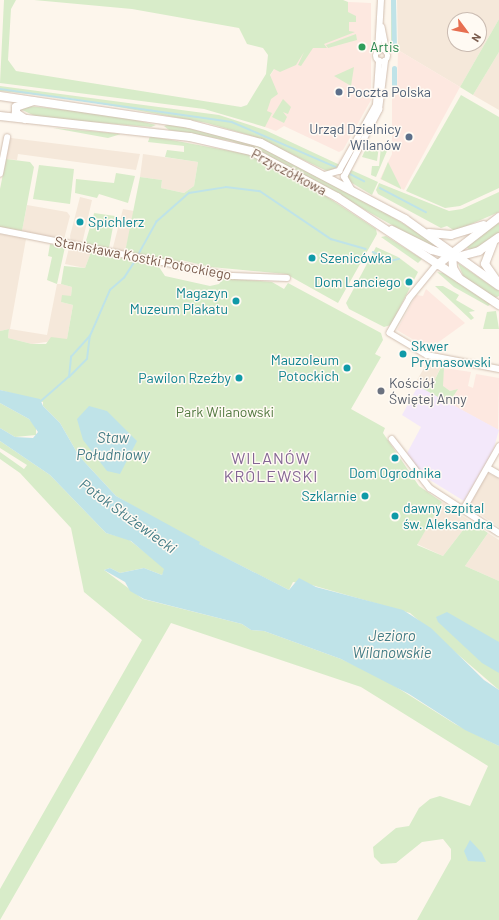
<!DOCTYPE html>
<html>
<head>
<meta charset="utf-8">
<style>
	body { margin:0 }
	#map { position:relative; width:499px; height:920px; overflow:hidden; background:#fdf6ec; font-family:Barlow,sans-serif }
	div>[style] { position:absolute }
	[style*='--x'] { left:calc(var(--x)*1px); top:calc(var(--y)*1px); width:calc(var(--w)*1px); rotate:calc(var(--a)*1deg) }
	.residential>* { inset:0; background:#f5e8da }
	.commercial>* { inset:0; background:#fde8e0 }
	.education>* { inset:0; background:#f3e8fa }
	.green>* { inset:0; background:#d8ecc9 }
	.water>* { inset:0; background:#bfe3e8 }
	.stream>* { height:1.5px; margin:-0.75px; padding:0 0.75px; transform-origin:0.75px; border-radius:0.75px; background:#bfe3e8 }
	.canal>* { height:5px; margin:-2.5px; padding:0 2.5px; transform-origin:2.5px; border-radius:2.5px; background:#bfe3e8 }
	.roads { filter:drop-shadow(0 0 1px #d1beb0) drop-shadow(0 0 1px #d1beb0) }
	.minor>* { height:5.5px; margin:-2.75px; padding:0 2.75px; transform-origin:2.75px; border-radius:2.75px; background:#fff }
	.minor>.ring { margin:-2.75px; padding:0; box-sizing:content-box; background:none; border:5.5px solid #fff; border-radius:50% }
	.secondary>* { height:8px; margin:-4px; padding:0 4px; transform-origin:4px; border-radius:4px; background:#fff }
	.dots>* { width:11px; height:11px; translate:-50% -50%; box-sizing:border-box; border:2px solid #fffaf3; border-radius:50% }
	span { translate:-50% -50%; white-space:nowrap; text-align:center; line-height:1.15; -webkit-text-stroke:3px #fffaf3; paint-order:stroke }
	.leisure-label { font-size:14px; color:#27864d }
	.left { translate:0 -50%; text-align:left }
	.service-label { font-size:14px; color:#4e5e75 }
	.right { translate:-100% -50%; text-align:right }
	.street-label { font-size:14px; color:#7a5c4d }
	.culture-label { font-size:14px; color:#0d838f }
	.worship-label { font-size:14px; color:#5b616d }
	.park-label { font-size:14px; color:#537a41 }
	.water-label { font-size:15px; color:#437c86; font-style:italic }
	.quarter-label { font-size:16px; color:#846695; letter-spacing:1px }
	.north { position:absolute; left:447px; top:12px; width:40px; height:40px; box-sizing:border-box; background:#fffaf3; border:1px solid #cabbb1; border-radius:50%; rotate:122deg; font-size:11px; font-weight:700; line-height:16px; text-align:center; color:#7a5c4d }
	.north::after { content:''; display:block; margin:auto; width:14px; height:18px; background:#e76f51; clip-path:polygon(50% 0,100% 100%,50% 72%,0 100%) }
</style>
</head>
<body>
<div id="map">
	<div class="residential">
		<i style="clip-path:polygon(evenodd,397px 0,499px 0,499px 19px,460px 87px,398px 50px,397px 0,455px 20px,479px 20px,479px 44px,455px 44px,455px 20px)"></i>
		<i style="clip-path:polygon(499px 52px,499px 110px,473px 95px)"></i>
		<i style="clip-path:polygon(11px 138px,140px 154px,136px 170px,18px 154px,17px 160px,6px 159px)"></i>
		<i style="clip-path:polygon(143px 154px,198px 162px,194px 186px,184px 193px,161px 188px,162px 180px,140px 177px)"></i>
		<i style="clip-path:polygon(80px 197px,92px 200px,82px 244px,71px 242px,70px 236px)"></i>
		<i style="clip-path:polygon(27px 205px,67px 212px,70px 216px,64px 239px,22px 231px)"></i>
		<i style="clip-path:polygon(123px 209px,134px 211px,125px 253px,112px 251px)"></i>
		<i style="clip-path:polygon(0 234px,26px 239px,10px 329px,47px 335px,57px 284px,61px 284px,72px 287px,71px 296px,61px 302px,73px 305px,67px 339px,32px 344px,8px 338px,9px 329px,0 331px)"></i>
		<i style="clip-path:polygon(69px 248px,91px 252px,85px 268px,65px 264px)"></i>
		<i style="clip-path:polygon(427px 363px,441px 366px,432px 387px,417px 380px)"></i>
		<i style="clip-path:polygon(488px 473px,499px 478px,499px 527px,469px 507px)"></i>
		<i style="clip-path:polygon(442px 502px,470px 521px,443px 556px,417px 544px)"></i>
		<i style="clip-path:polygon(488px 533px,499px 540px,499px 581px,465px 566px)"></i>
	</div>
	<div class="commercial">
		<i style="clip-path:polygon(307px 0,371px 3px,371px 100px,343px 150px,339px 152px,284px 126px,276px 131px,243px 119px,300px 28px)"></i>
		<i style="clip-path:polygon(398px 50px,460px 87px,404px 190px,380px 179px,392px 154px,392px 96px,397px 95px)"></i>
		<i style="clip-path:polygon(426px 289px,465px 323px,429px 349px,397px 330px,416px 295px,423px 296px)"></i>
		<i style="clip-path:polygon(444px 368px,471px 372px,468px 386px,473px 388px,476px 374px,499px 378px,498px 430px,449px 403px,458px 389px,450px 391px,442px 386px)"></i>
	</div>
	<div class="education">
		<i style="clip-path:polygon(418px 386px,499px 430px,493px 451px,464px 501px,425px 477px,406px 455px,421px 427px,402px 415px)"></i>
	</div>
	<div class="green">
		<i style="clip-path:polygon(4px 0,16px 0,11px 9px,8px 60px,16px 71px,241px 107px,247px 105px,266px 74px,268px 55px,263px 48px,247px 44px,239px 28px,132px 9px,34px 0,343px 0,348px 2px,348px 12px,356px 16px,356px 22px,349px 22px,349px 31px,355px 32px,324px 44px,327px 48px,313px 48px,301px 66px,298px 65px,304px 52px,296px 65px,280px 72px,274px 69px,270px 75px,278px 94px,271px 99px,267px 111px,272px 113px,265px 127px,204px 109px,0 83px)"></i>
		<i style="clip-path:polygon(391px 0,396px 0,394px 49px,391px 45px)"></i>
		<i style="clip-path:polygon(499px 19px,499px 52px,473px 95px,460px 87px)"></i>
		<i style="clip-path:polygon(356px 34px,357px 40px,328px 48px,326px 45px)"></i>
		<i style="clip-path:polygon(354px 67px,351px 86px,334px 76px)"></i>
		<i style="clip-path:polygon(0 86px,219px 115px,265px 130px,340px 165px,329px 172px,255px 137px,207px 123px,69px 98px,0 91px)"></i>
		<i style="clip-path:polygon(461px 95px,499px 117px,499px 188px,460px 206px,445px 208px,406px 191px)"></i>
		<i style="clip-path:polygon(283px 99px,291px 107px,288px 114px,283px 112px,287px 117px,284px 123px,272px 117px)"></i>
		<i style="clip-path:polygon(29px 106px,114px 115px,156px 125px,151px 127px,67px 120px,35px 116px,20px 109px)"></i>
		<i style="clip-path:polygon(170px 124px,260px 145px,386px 213px,438px 245px,429px 246px,266px 154px,231px 141px,169px 130px,164px 126px)"></i>
		<i style="clip-path:polygon(53px 128px,102px 132px,121px 134px,108px 138px)"></i>
		<i style="clip-path:polygon(150px 136px,252px 155px,306px 183px,376px 229px,377px 234px,338px 303px,286px 274px,211px 267px,181px 260px,180px 264px,125px 252px,140px 177px,162px 180px,161px 188px,184px 193px,194px 186px,198px 162px,165px 157px,167px 150px,184px 152px,184px 146px,148px 142px)"></i>
		<i style="clip-path:polygon(369px 141px,379px 146px,377px 161px,362px 157px)"></i>
		<i style="clip-path:polygon(381px 147px,387px 151px,376px 177px,371px 175px,372px 166px,379px 166px)"></i>
		<i style="clip-path:polygon(6px 159px,30px 162px,34px 167px,22px 231px,0 227px,0 189px)"></i>
		<i style="clip-path:polygon(388px 162px,401px 188px,401px 189px,381px 179px)"></i>
		<i style="clip-path:polygon(39px 165px,74px 169px,70px 204px,33px 199px)"></i>
		<i style="clip-path:polygon(349px 169px,378px 182px,372px 195px,347px 180px)"></i>
		<i style="clip-path:polygon(116px 173px,135px 176px,128px 203px,99px 194px,97px 198px,75px 193px,76px 179px,114px 183px)"></i>
		<i style="clip-path:polygon(379px 183px,449px 211px,462px 209px,499px 192px,499px 212px,455px 231px,447px 226px,441px 228px,378px 194px,376px 190px)"></i>
		<i style="clip-path:polygon(95px 210px,94px 213px,115px 216px,109px 248px,85px 244px)"></i>
		<i style="clip-path:polygon(499px 221px,499px 233px,485px 244px,470px 250px,464px 245px)"></i>
		<i style="clip-path:polygon(386px 236px,422px 259px,418px 263px,381px 237px)"></i>
		<i style="clip-path:polygon(50px 244px,65px 247px,57px 284px,47px 280px,52px 257px,48px 256px)"></i>
		<i style="clip-path:polygon(376px 247px,398px 257px,418px 272px,391px 325px,384px 327px,349px 309px,346px 303px)"></i>
		<i style="clip-path:polygon(91px 252px,157px 264px,165px 276px,210px 286px,219px 284px,223px 278px,272px 282px,284px 289px,288px 283px,381px 333px,383px 340px,375px 354px,381px 357px,351px 409px,385px 428px,383px 433px,419px 486px,442px 502px,417px 545px,443px 556px,470px 521px,488px 533px,465px 566px,499px 581px,499px 690px,410px 613px,308px 584px,293px 582px,289px 590px,198px 544px,116px 496px,79px 456px,60px 423px,43px 406px,43px 402px,0 390px,0 331px,9px 329px,8px 338px,32px 344px,46px 344px,51px 337px,67px 339px,73px 305px,61px 302px,62px 295px,71px 296px,72px 287px,61px 284px,64px 266px,85px 268px)"></i>
		<i style="clip-path:polygon(458px 263px,499px 291px,499px 296px,495px 298px,464px 278px)"></i>
		<i style="clip-path:polygon(437px 272px,443px 273px,491px 304px,488px 306px,454px 287px)"></i>
		<i style="clip-path:polygon(435px 286px,443px 286px,459px 295px,456px 300px,475px 311px,469px 312px,474px 318px,471px 320px)"></i>
		<i style="clip-path:polygon(496px 311px,499px 329px,483px 329px,487px 312px)"></i>
		<i style="clip-path:polygon(441px 367px,444px 368px,443px 386px,450px 391px,458px 389px,449px 403px,418px 386px,420px 380px,432px 386px)"></i>
		<i style="clip-path:polygon(0 403px,29px 419px,36px 427px,36px 435px,15px 437px,0 428px)"></i>
		<i style="clip-path:polygon(0 441px,50px 475px,106px 533px,128px 539px,160px 564px,165px 569px,162px 575px,144px 568px,120px 573px,110px 568px,104px 570px,143px 599px,242px 624px,251px 630px,264px 631px,341px 659px,382px 678px,455px 724px,499px 746px,499px 920px,417px 920px,451px 859px,451px 849px,443px 839px,422px 842px,396px 863px,381px 864px,374px 857px,373px 847px,396px 828px,409px 826px,419px 808px,430px 799px,440px 796px,470px 806px,488px 766px,361px 687px,171px 623px,0 920px,0 889px,142px 640px,84px 592px,71px 528px,20px 473px,0 459px,0 452px,24px 469px,27px 465px,0 448px)"></i>
	</div>
	<div class="water">
		<i style="clip-path:polygon(0 390px,40px 399px,43px 406px,60px 423px,79px 456px,116px 496px,200px 542px,199px 544px,289px 590px,299px 578px,316px 587px,403px 610px,431px 628px,484px 680px,499px 690px,499px 746px,465px 730px,409px 694px,341px 659px,264px 631px,251px 630px,242px 624px,144px 599px,130px 591px,125px 582px,104px 570px,110px 568px,120px 573px,144px 568px,162px 575px,164px 569px,131px 541px,106px 533px,50px 475px,0 441px,0 428px,15px 437px,33px 438px,38px 432px,29px 419px,0 403px)"></i>
		<i style="clip-path:polygon(89px 406px,107px 411px,137px 441px,120px 474px,107px 471px,83px 440px,77px 419px)"></i>
		<i style="clip-path:polygon(447px 612px,499px 642px,499px 673px,482px 663px,438px 622px,436px 617px)"></i>
		<i style="clip-path:polygon(470px 840px,482px 853px,486px 862px,468px 861px,464px 851px)"></i>
	</div>
	<div class="stream">
		<i style="--x:0;--y:89;--w:234;--a:8.1"></i>
		<i style="--x:232;--y:122;--w:113;--a:23.4"></i>
		<i style="--x:350;--y:174;--w:16;--a:27"></i>
		<i style="--x:380;--y:188;--w:52;--a:27.6"></i>
		<i style="--x:373;--y:252;--w:19;--a:28"></i>
		<i style="--x:390;--y:261;--w:9;--a:-13"></i>
		<i style="--x:138;--y:255;--w:38;--a:-61"></i>
		<i style="--x:156;--y:222;--w:44;--a:-41.3"></i>
		<i style="--x:189;--y:193;--w:37;--a:-9"></i>
		<i style="--x:226;--y:187;--w:34;--a:7"></i>
		<i style="--x:260;--y:191;--w:86;--a:34.1"></i>
		<i style="--x:331;--y:239;--w:36;--a:16"></i>
		<i style="--x:69;--y:377;--w:25;--a:-45"></i>
		<i style="--x:87;--y:359;--w:23;--a:-83"></i>
		<i style="--x:41;--y:401;--w:37;--a:-41"></i>
		<i style="--x:69;--y:377;--w:20;--a:-84"></i>
		<i style="--x:71;--y:357;--w:28;--a:-48"></i>
		<i style="--x:90;--y:336;--w:50;--a:-66.5"></i>
		<i style="--x:110;--y:290;--w:18;--a:-41"></i>
		<i style="--x:124;--y:278;--w:24;--a:-57"></i>
	</div>
	<div class="canal">
		<i style="--x:393;--y:0;--w:47;--a:88.8"></i>
		<i style="--x:394;--y:68;--w:21;--a:90"></i>
	</div>
	<div class="roads">
		<div class="minor">
			<i style="--x:382;--y:27;--w:25;--a:79"></i>
			<i class="ring" style="left:376px;top:50px;width:6.5px;height:6.5px"></i>
			<i style="--x:378;--y:52;--w:52;--a:-86.7"></i>
			<i style="--x:0;--y:174;--w:37;--a:-79"></i>
			<i style="--x:325;--y:175;--w:15;--a:-16"></i>
			<i style="--x:339;--y:171;--w:76;--a:-60.7"></i>
			<i style="--x:376;--y:105;--w:44;--a:-86.1"></i>
			<i style="--x:351;--y:189;--w:14;--a:-120"></i>
			<i style="--x:344;--y:177;--w:76;--a:-62.4"></i>
			<i style="--x:379;--y:110;--w:49;--a:-83"></i>
			<i style="--x:0;--y:230;--w:237;--a:11.2"></i>
			<i style="--x:233;--y:276;--w:54;--a:2.1"></i>
			<i style="--x:437;--y:265;--w:43;--a:129.3"></i>
			<i style="--x:410;--y:298;--w:40;--a:119.7"></i>
			<i style="--x:390;--y:333;--w:43;--a:30.7"></i>
			<i style="--x:427;--y:355;--w:73;--a:11"></i>
			<i style="--x:392;--y:439;--w:62;--a:52.2"></i>
			<i style="--x:430;--y:488;--w:82;--a:33.1"></i>
			<i style="--x:488;--y:468;--w:13;--a:29"></i>
			<i style="--x:463;--y:510;--w:73;--a:-60.3"></i>
		</div>
		<div class="secondary">
			<i style="--x:0;--y:96;--w:191;--a:8.4"></i>
			<i style="--x:189;--y:124;--w:74;--a:14.8"></i>
			<i style="--x:261;--y:143;--w:163;--a:27.8"></i>
			<i style="--x:405;--y:219;--w:115;--a:35.5"></i>
			<i style="--x:0;--y:116;--w:191;--a:6.3"></i>
			<i style="--x:190;--y:137;--w:63;--a:12.9"></i>
			<i style="--x:251;--y:151;--w:98;--a:28.1"></i>
			<i style="--x:337;--y:197;--w:195;--a:33.7"></i>
			<i style="--x:25;--y:119;--w:11;--a:-146"></i>
			<i style="--x:16;--y:113;--w:6;--a:-90"></i>
			<i style="--x:16;--y:107;--w:18;--a:-19"></i>
			<i style="--x:392;--y:230;--w:45;--a:26.6"></i>
			<i style="--x:432;--y:250;--w:26;--a:16"></i>
			<i style="--x:457;--y:257;--w:23;--a:-15"></i>
			<i style="--x:479;--y:251;--w:24;--a:-35"></i>
			<i style="--x:429;--y:233;--w:22;--a:5"></i>
			<i style="--x:451;--y:235;--w:34;--a:-17"></i>
			<i style="--x:493;--y:243;--w:22;--a:111"></i>
			<i style="--x:485;--y:264;--w:21;--a:55"></i>
			<i style="--x:452;--y:253;--w:15;--a:86"></i>
			<i style="--x:453;--y:268;--w:12;--a:59"></i>
			<i style="--x:437;--y:265;--w:78;--a:-37.7"></i>
		</div>
	</div>
	<div class="dots">
		<i style="left:362px;top:47px;background:#2e9e5b"></i>
		<i style="left:339px;top:92px;background:#5c6f8a"></i>
		<i style="left:409px;top:137px;background:#5c6f8a"></i>
		<i style="left:80px;top:222px;background:#0f9aa8"></i>
		<i style="left:312px;top:258px;background:#0f9aa8"></i>
		<i style="left:409px;top:282px;background:#0f9aa8"></i>
		<i style="left:236px;top:301px;background:#0f9aa8"></i>
		<i style="left:403px;top:354px;background:#0f9aa8"></i>
		<i style="left:347px;top:368px;background:#0f9aa8"></i>
		<i style="left:239px;top:378px;background:#0f9aa8"></i>
		<i style="left:381px;top:391px;background:#6b7280"></i>
		<i style="left:395px;top:458px;background:#0f9aa8"></i>
		<i style="left:365px;top:496px;background:#0f9aa8"></i>
		<i style="left:395px;top:516px;background:#0f9aa8"></i>
	</div>
	<div class="leisure-label">
		<span class="left" style="left:370px;top:47px">Artis</span>
	</div>
	<div class="service-label">
		<span class="left" style="left:347px;top:92px">Poczta Polska</span>
		<span class="right" style="left:401px;top:137px">Urząd Dzielnicy<br>Wilanów</span>
	</div>
	<div class="street-label">
		<span style="left:289px;top:172px;rotate:28deg">Przyczółkowa</span>
		<span style="left:143px;top:258px;rotate:11deg">Stanisława Kostki Potockiego</span>
	</div>
	<div class="culture-label">
		<span class="left" style="left:88px;top:222px">Spichlerz</span>
		<span class="left" style="left:320px;top:258px">Szenicówka</span>
		<span class="right" style="left:401px;top:282px">Dom Lanciego</span>
		<span class="right" style="left:228px;top:301px">Magazyn<br>Muzeum Plakatu</span>
		<span class="left" style="left:411px;top:354px">Skwer<br>Prymasowski</span>
		<span class="right" style="left:339px;top:368px">Mauzoleum<br>Potockich</span>
		<span class="right" style="left:231px;top:378px">Pawilon Rzeźby</span>
		<span style="left:395px;top:473px">Dom Ogrodnika</span>
		<span class="right" style="left:357px;top:496px">Szklarnie</span>
		<span class="left" style="left:403px;top:516px">dawny szpital<br>św. Aleksandra</span>
	</div>
	<div class="worship-label">
		<span class="left" style="left:389px;top:391px">Kościół<br>Świętej Anny</span>
	</div>
	<div class="park-label">
		<span style="left:225px;top:412px">Park Wilanowski</span>
	</div>
	<div class="water-label">
		<span style="left:113px;top:446px">Staw<br>Południowy</span>
		<span style="left:128px;top:516px;rotate:36deg">Potok Służewiecki</span>
		<span style="left:392px;top:644px">Jezioro<br>Wilanowskie</span>
	</div>
	<div class="quarter-label">
		<span style="left:271px;top:467px">WILANÓW<br>KRÓLEWSKI</span>
	</div>
	<div class="north">N</div>
</div>
</body>
</html>
